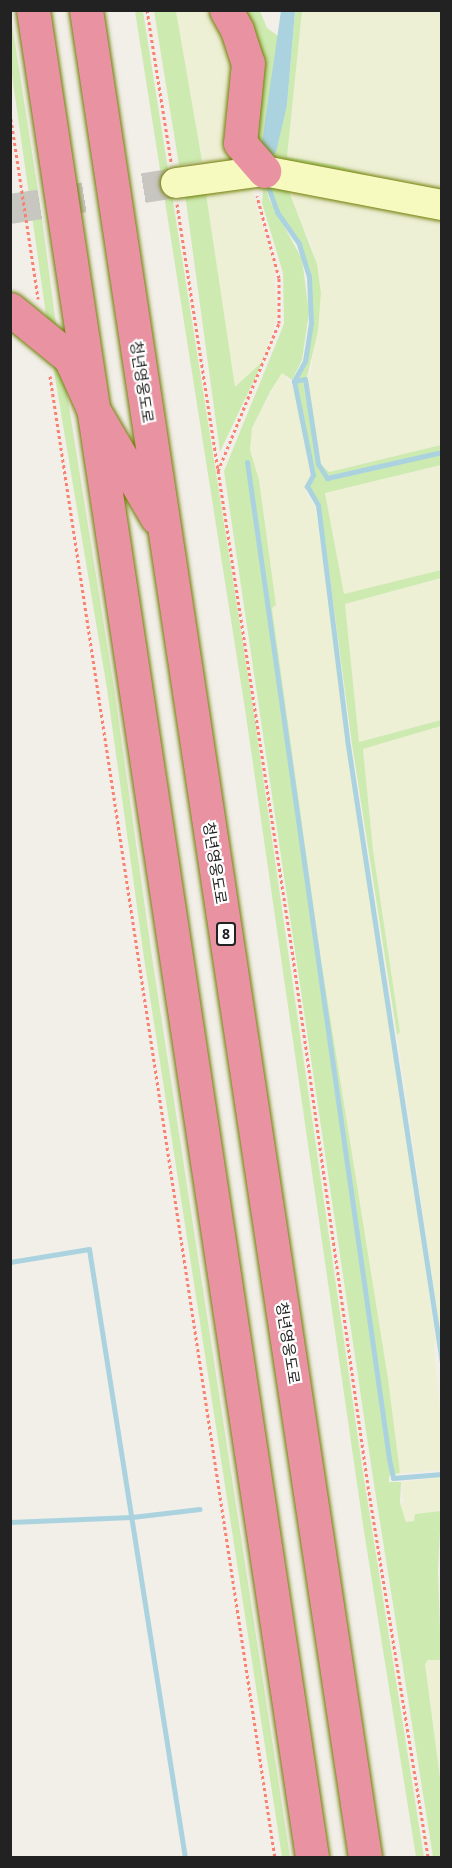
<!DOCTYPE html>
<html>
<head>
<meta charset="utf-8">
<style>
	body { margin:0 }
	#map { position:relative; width:452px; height:1868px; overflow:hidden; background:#f2efe9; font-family:"Open Sans","Noto Sans KR",sans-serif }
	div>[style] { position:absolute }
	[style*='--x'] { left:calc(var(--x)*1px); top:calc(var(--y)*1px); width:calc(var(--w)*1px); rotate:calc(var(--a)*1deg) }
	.farmland>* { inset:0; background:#eef0d5 }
	.grass>* { inset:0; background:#cdebb0 }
	.water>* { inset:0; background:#aad3df }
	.stream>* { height:5px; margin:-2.5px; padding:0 2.5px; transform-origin:2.5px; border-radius:2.5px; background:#aad3df }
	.secondary-tunnel>* { height:30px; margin-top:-15px; transform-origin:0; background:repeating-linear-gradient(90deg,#c8c6c1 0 30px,transparent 0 45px) }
	.path>* { height:3px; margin-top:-1.5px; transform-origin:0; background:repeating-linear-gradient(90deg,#fa8072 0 3px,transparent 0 6px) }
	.roads { filter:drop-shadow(0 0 2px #707d05) drop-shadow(0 0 2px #707d05) }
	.secondary>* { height:30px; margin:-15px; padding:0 15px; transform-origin:15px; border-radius:15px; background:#f7fabf }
	.highway>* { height:33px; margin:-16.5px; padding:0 16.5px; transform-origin:16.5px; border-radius:16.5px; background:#e892a2 }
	span { translate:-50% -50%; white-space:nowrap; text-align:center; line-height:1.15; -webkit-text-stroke:4.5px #fff; paint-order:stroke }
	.shield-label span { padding:2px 4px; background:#fff; border:2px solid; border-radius:4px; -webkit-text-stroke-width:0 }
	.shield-label { font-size:14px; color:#222; font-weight:700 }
	.street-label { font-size:15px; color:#222 }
	.frame { position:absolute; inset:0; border:12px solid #222; pointer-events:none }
</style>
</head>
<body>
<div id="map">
	<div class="farmland">
		<i style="clip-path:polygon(176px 11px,220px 11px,256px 170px,202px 161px)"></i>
		<i style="clip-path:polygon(302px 11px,441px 11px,441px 192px,287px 157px)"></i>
		<i style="clip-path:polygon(251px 186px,274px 265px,277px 316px,263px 361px,235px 388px,205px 187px)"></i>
		<i style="clip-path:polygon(288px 189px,441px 216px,441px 445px,328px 472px,320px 463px,306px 381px,311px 371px,320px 280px,311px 243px,289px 201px)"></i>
		<i style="clip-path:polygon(282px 372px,295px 388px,311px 475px,306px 493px,315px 506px,436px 1343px,434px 1346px,441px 1422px,441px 1470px,400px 1473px,320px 954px,272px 608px,276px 605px,259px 480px,250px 450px,252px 428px)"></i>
		<i style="clip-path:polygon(441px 465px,441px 570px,344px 595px,325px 493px)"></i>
		<i style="clip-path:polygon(441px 578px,441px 720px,359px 742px,345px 604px)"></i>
		<i style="clip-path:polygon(441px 726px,441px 1338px,397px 1035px,400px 1032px,373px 850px,363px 749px)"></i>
		<i style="clip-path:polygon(441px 1477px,441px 1511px,415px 1514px,414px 1521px,406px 1523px,400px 1503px,403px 1501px,401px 1482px)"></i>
		<i style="clip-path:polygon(428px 1660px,441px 1660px,441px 1785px,425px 1664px)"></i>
	</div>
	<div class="grass">
		<i style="clip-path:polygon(10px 11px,40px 204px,58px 340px,48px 329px,11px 68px)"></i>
		<i style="clip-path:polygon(135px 11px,143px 11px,155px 87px,253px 707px,362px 1466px,424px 1857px,416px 1857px,363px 1525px,245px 709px)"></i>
		<i style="clip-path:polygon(154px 11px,176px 11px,202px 161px,179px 165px)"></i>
		<i style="clip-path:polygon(235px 11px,260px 11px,267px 28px,278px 36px,261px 156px,287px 105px,295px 11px,302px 11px,287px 157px,335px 165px,366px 174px,371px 179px,258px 159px)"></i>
		<i style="clip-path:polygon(264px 179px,269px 199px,302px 259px,309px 313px,302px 360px,292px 380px,282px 373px,270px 392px,252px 428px,250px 450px,259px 480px,276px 605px,272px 608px,320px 954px,388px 1379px,400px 1473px,389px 1476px,389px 1482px,401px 1482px,400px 1503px,406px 1522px,414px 1521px,415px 1514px,441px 1511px,438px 1570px,441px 1660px,428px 1660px,425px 1664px,441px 1785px,441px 1857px,433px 1857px,373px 1478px,224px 471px,284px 324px,283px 273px,262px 203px)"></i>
		<i style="clip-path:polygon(269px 184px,288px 189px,317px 264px,321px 293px,318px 331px,306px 381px,305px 378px,296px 379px,306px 361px,312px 323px,311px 275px,300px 243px,278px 209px)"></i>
		<i style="clip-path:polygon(184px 187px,205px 187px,235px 387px,263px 361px,220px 452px)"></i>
		<i style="clip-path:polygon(51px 353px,63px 369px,114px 688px,152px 957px,290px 1857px,282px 1857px,144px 958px,107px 689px)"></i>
		<i style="clip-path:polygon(303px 381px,317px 464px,326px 480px,441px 454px,441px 465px,325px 493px,344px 594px,441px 570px,441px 578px,345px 604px,359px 742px,441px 720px,441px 726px,363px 749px,373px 850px,400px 1032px,397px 1035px,352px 744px,320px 503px,309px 488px,315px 475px,297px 382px)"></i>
		<i style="clip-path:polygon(441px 445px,441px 451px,327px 476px,320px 463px,329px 472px)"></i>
	</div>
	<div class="water">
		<i style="clip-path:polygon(281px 11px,295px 11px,287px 105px,276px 152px,272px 156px,260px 156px)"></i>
	</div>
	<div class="stream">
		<i style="--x:267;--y:184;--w:30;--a:70"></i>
		<i style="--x:277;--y:212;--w:39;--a:55"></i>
		<i style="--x:299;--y:244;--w:34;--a:73"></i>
		<i style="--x:309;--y:276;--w:47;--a:87.6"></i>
		<i style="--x:311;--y:323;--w:38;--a:99"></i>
		<i style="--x:305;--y:361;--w:23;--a:119"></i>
		<i style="--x:294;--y:381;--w:96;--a:78.6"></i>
		<i style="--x:313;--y:475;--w:13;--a:119"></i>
		<i style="--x:307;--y:486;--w:22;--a:60"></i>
		<i style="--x:318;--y:505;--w:236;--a:82.9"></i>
		<i style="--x:347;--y:739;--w:631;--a:81.34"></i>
		<i style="--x:294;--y:381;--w:11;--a:-10"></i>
		<i style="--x:305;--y:379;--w:86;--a:81.3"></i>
		<i style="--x:318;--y:464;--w:17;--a:57"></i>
		<i style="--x:327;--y:478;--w:118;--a:-12.7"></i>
		<i style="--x:247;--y:462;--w:1007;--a:81.89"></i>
		<i style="--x:389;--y:1459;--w:19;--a:78"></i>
		<i style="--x:393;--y:1478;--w:49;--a:-4.7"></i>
		<i style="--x:10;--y:1262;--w:80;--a:-9.3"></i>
		<i style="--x:89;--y:1249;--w:617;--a:81.04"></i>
		<i style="--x:10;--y:1522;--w:122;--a:-2.3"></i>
		<i style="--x:132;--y:1517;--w:68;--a:-6.7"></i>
	</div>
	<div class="secondary-tunnel">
		<i style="--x:10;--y:209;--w:168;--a:-8.9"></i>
	</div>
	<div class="path">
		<i style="--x:147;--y:10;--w:154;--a:81"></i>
		<i style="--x:10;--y:113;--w:188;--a:81.4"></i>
		<i style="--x:177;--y:204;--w:762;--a:81.24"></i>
		<i style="--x:293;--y:957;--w:534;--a:81.93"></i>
		<i style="--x:368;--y:1486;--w:377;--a:80.8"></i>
		<i style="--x:50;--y:376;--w:1499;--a:81.37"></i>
		<i style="--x:218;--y:471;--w:160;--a:-67.6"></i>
		<i style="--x:279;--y:323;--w:45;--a:-90"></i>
		<i style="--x:279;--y:278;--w:85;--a:-105"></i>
	</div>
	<div class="roads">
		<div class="secondary">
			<i style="--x:176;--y:183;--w:89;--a:-7.8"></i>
			<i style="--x:264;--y:171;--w:181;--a:10.8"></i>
		</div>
		<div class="highway">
			<i style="--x:33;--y:10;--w:1869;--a:81.41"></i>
			<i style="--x:86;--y:10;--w:1869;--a:81.41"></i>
			<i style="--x:226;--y:10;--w:23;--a:61"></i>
			<i style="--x:237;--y:30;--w:35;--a:72"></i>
			<i style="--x:248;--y:63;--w:80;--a:95.7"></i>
			<i style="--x:240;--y:143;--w:37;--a:49"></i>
			<i style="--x:10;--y:309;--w:77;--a:39.2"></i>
			<i style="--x:70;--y:358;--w:56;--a:65.7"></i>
			<i style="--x:93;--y:409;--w:126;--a:59.6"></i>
		</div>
	</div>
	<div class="shield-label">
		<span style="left:226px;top:934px">8</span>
	</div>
	<div class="street-label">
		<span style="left:142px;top:382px;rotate:81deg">청년영웅도로</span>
		<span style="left:215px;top:863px;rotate:81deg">청년영웅도로</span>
		<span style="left:288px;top:1343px;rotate:81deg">청년영웅도로</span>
	</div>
	<div class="frame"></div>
</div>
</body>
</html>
